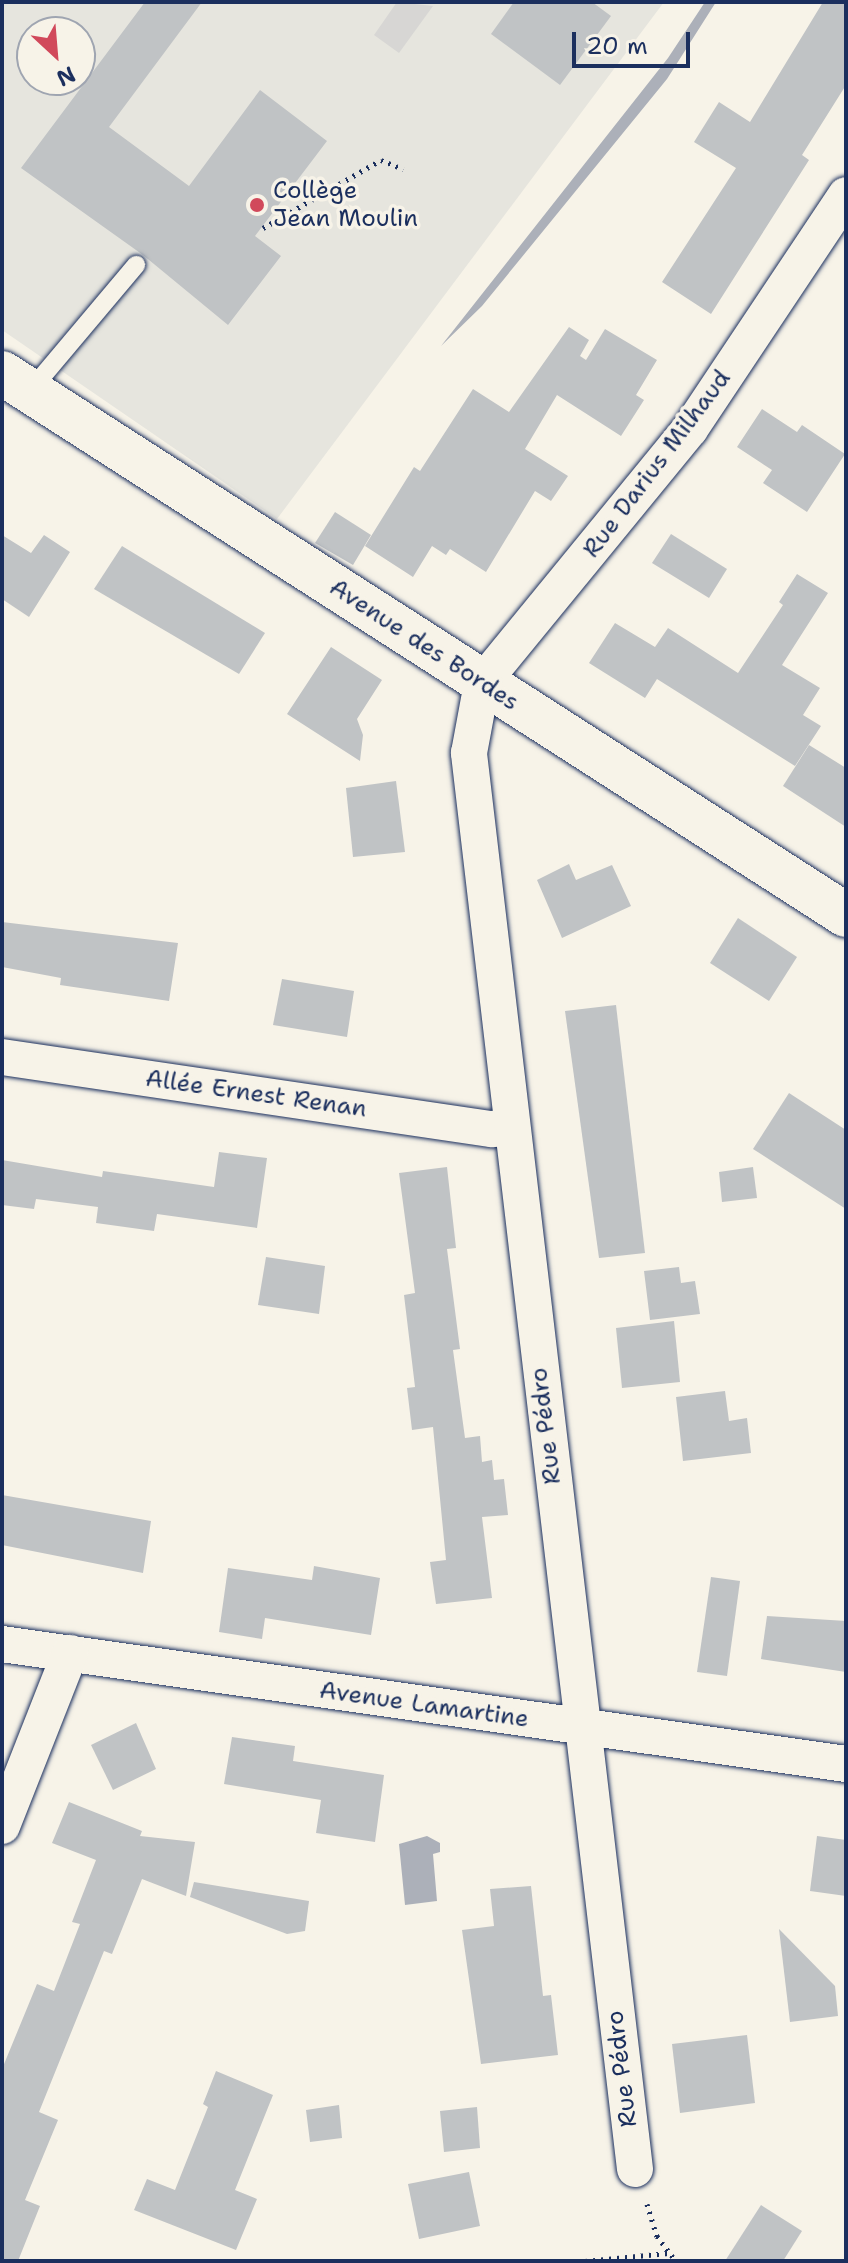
<!DOCTYPE html>
<html>
<head>
<meta charset="utf-8">
<style>
	body { margin:0 }
	#map { position:relative; width:848px; height:2263px; overflow:hidden; background:#f7f3e8; font-family:"Shantell Sans",sans-serif }
	div>[style] { position:absolute }
	[style*='--x'] { left:calc(var(--x)*1px); top:calc(var(--y)*1px); width:calc(var(--w)*1px); rotate:calc(var(--a)*1deg) }
	.built>* { inset:0; background:#e6e5de }
	.green>* { inset:0; background:#d7d6d4 }
	.water>* { inset:0; background:#acb0b9 }
	.building>* { inset:0; background:#c0c3c5 }
	.path>* { height:5px; margin-top:-2.5px; transform-origin:0; background:repeating-linear-gradient(90deg,#1b2f5e 0 2px,transparent 0 8px) }
	.roads { filter:drop-shadow(0 0 2px #1b2f5e) drop-shadow(0 0 2px #1b2f5e) }
	.service>* { height:18px; margin:-9px; padding:0 9px; transform-origin:9px; border-radius:9px; background:#f7f3e8 }
	.minor>* { height:36px; margin:-18px; padding:0 18px; transform-origin:18px; border-radius:18px; background:#f7f3e8 }
	.tertiary>* { height:44px; margin:-22px; padding:0 22px; transform-origin:22px; border-radius:22px; background:#f7f3e8 }
	.dots>* { width:22px; height:22px; translate:-50% -50%; box-sizing:border-box; border:4px solid #f7f3e8; border-radius:50% }
	span { translate:-50% -50%; white-space:nowrap; text-align:center; line-height:1.15; -webkit-text-stroke:7px #f7f3e8; paint-order:stroke }
	.poi-label { font-size:24px; color:#1b2f5e }
	.left { translate:0 -50%; text-align:left }
	.street-label { font-size:24px; color:#1b2f5e }
	.frame { position:absolute; inset:0; border:4px solid #1b2f5e; pointer-events:none }
	.north { position:absolute; left:16px; top:16px; width:80px; height:80px; box-sizing:border-box; background:#f7f3e8; border:2px solid #9fa5b1; border-radius:50%; rotate:154deg; font-size:22px; font-weight:700; line-height:32px; text-align:center; color:#1b2f5e }
	.north::after { content:''; display:block; margin:auto; width:28px; height:36px; background:#d1495b; clip-path:polygon(50% 0,100% 100%,50% 72%,0 100%) }
	.scale { position:absolute; left:572px; top:32px; width:118px; height:36px; box-sizing:border-box; border:4px solid #1b2f5e; border-top:0; padding-left:10px; font-size:24px; line-height:28px; white-space:nowrap; color:#1b2f5e; -webkit-text-stroke:6px #f7f3e8; paint-order:stroke }
</style>
</head>
<body>
<div id="map">
	<div class="built">
		<i style="clip-path:polygon(evenodd,2px 2px,664px 2px,277px 519px,2px 330px,2px 2px,32px 32px,80px 32px,80px 80px,32px 80px,32px 32px)"></i>
	</div>
	<div class="green">
		<i style="clip-path:polygon(397px 2px,433px 6px,399px 53px,374px 35px)"></i>
	</div>
	<div class="water">
		<i style="clip-path:polygon(705px 2px,716px 2px,667px 79px,482px 306px,441px 346px,668px 58px)"></i>
		<i style="clip-path:polygon(427px 1836px,440px 1843px,440px 1852px,433px 1854px,437px 1901px,405px 1905px,399px 1844px)"></i>
	</div>
	<div class="building">
		<i style="clip-path:polygon(145px 2px,202px 2px,109px 127px,189px 186px,260px 90px,327px 141px,255px 236px,281px 256px,228px 325px,143px 255px,21px 168px)"></i>
		<i style="clip-path:polygon(514px 2px,592px 2px,611px 16px,560px 85px,491px 34px)"></i>
		<i style="clip-path:polygon(823px 2px,846px 2px,846px 85px,802px 155px,809px 160px,711px 314px,662px 282px,736px 168px,694px 142px,719px 102px,750px 122px)"></i>
		<i style="clip-path:polygon(569px 327px,589px 340px,580px 356px,586px 360px,605px 329px,657px 360px,636px 395px,644px 400px,621px 436px,557px 395px,525px 449px,568px 476px,551px 501px,535px 491px,486px 572px,450px 549px,446px 555px,432px 546px,413px 577px,365px 546px,414px 467px,420px 471px,473px 389px,509px 412px)"></i>
		<i style="clip-path:polygon(762px 409px,797px 432px,802px 425px,845px 454px,807px 512px,763px 483px,772px 470px,737px 447px)"></i>
		<i style="clip-path:polygon(335px 512px,371px 535px,353px 565px,315px 543px)"></i>
		<i style="clip-path:polygon(671px 534px,727px 569px,709px 598px,652px 563px)"></i>
		<i style="clip-path:polygon(2px 535px,31px 553px,44px 535px,70px 552px,29px 617px,2px 599px)"></i>
		<i style="clip-path:polygon(122px 546px,265px 633px,239px 674px,94px 589px)"></i>
		<i style="clip-path:polygon(797px 574px,828px 593px,782px 665px,820px 688px,803px 715px,821px 726px,795px 766px,657px 679px,645px 698px,589px 663px,615px 623px,655px 647px,668px 628px,738px 673px,783px 605px,779px 602px)"></i>
		<i style="clip-path:polygon(331px 647px,382px 680px,357px 719px,363px 735px,360px 761px,287px 714px)"></i>
		<i style="clip-path:polygon(809px 745px,846px 768px,846px 827px,783px 786px)"></i>
		<i style="clip-path:polygon(396px 781px,405px 852px,353px 857px,346px 788px)"></i>
		<i style="clip-path:polygon(569px 864px,576px 880px,612px 865px,631px 906px,562px 938px,537px 880px)"></i>
		<i style="clip-path:polygon(738px 918px,797px 957px,769px 1001px,710px 963px)"></i>
		<i style="clip-path:polygon(2px 922px,178px 943px,169px 1001px,60px 985px,61px 978px,2px 967px)"></i>
		<i style="clip-path:polygon(282px 979px,354px 991px,347px 1037px,273px 1025px)"></i>
		<i style="clip-path:polygon(616px 1005px,645px 1253px,599px 1258px,565px 1011px)"></i>
		<i style="clip-path:polygon(789px 1093px,846px 1130px,846px 1209px,753px 1149px)"></i>
		<i style="clip-path:polygon(219px 1152px,267px 1158px,257px 1228px,157px 1214px,154px 1231px,96px 1223px,98px 1207px,36px 1199px,34px 1209px,2px 1205px,2px 1160px,102px 1177px,103px 1171px,214px 1187px)"></i>
		<i style="clip-path:polygon(447px 1167px,456px 1248px,447px 1249px,460px 1349px,453px 1350px,465px 1438px,480px 1436px,482px 1462px,492px 1460px,494px 1480px,504px 1479px,508px 1515px,482px 1517px,492px 1598px,436px 1604px,430px 1562px,446px 1560px,433px 1427px,412px 1430px,407px 1388px,415px 1387px,404px 1295px,415px 1293px,399px 1173px)"></i>
		<i style="clip-path:polygon(753px 1167px,757px 1198px,722px 1202px,719px 1172px)"></i>
		<i style="clip-path:polygon(266px 1257px,325px 1266px,319px 1314px,258px 1305px)"></i>
		<i style="clip-path:polygon(679px 1267px,681px 1283px,695px 1281px,700px 1314px,650px 1320px,644px 1271px)"></i>
		<i style="clip-path:polygon(674px 1321px,680px 1382px,622px 1388px,616px 1328px)"></i>
		<i style="clip-path:polygon(725px 1391px,729px 1421px,747px 1418px,751px 1453px,683px 1461px,676px 1397px)"></i>
		<i style="clip-path:polygon(2px 1495px,151px 1521px,143px 1573px,2px 1545px)"></i>
		<i style="clip-path:polygon(314px 1566px,380px 1578px,371px 1635px,265px 1618px,262px 1639px,219px 1632px,228px 1568px,312px 1580px)"></i>
		<i style="clip-path:polygon(711px 1577px,740px 1581px,727px 1676px,697px 1672px)"></i>
		<i style="clip-path:polygon(767px 1616px,846px 1621px,846px 1672px,761px 1659px)"></i>
		<i style="clip-path:polygon(136px 1723px,156px 1769px,113px 1790px,91px 1745px)"></i>
		<i style="clip-path:polygon(232px 1737px,295px 1746px,293px 1761px,384px 1775px,375px 1842px,316px 1833px,321px 1800px,224px 1784px)"></i>
		<i style="clip-path:polygon(69px 1802px,142px 1831px,140px 1836px,195px 1842px,186px 1896px,142px 1879px,112px 1954px,104px 1951px,39px 2112px,58px 2120px,25px 2200px,40px 2206px,18px 2261px,2px 2261px,2px 2069px,37px 1984px,54px 1991px,80px 1924px,72px 1922px,96px 1860px,52px 1843px)"></i>
		<i style="clip-path:polygon(817px 1836px,846px 1840px,846px 1896px,810px 1891px)"></i>
		<i style="clip-path:polygon(194px 1882px,309px 1901px,305px 1931px,287px 1934px,190px 1897px)"></i>
		<i style="clip-path:polygon(531px 1886px,543px 1996px,551px 1995px,558px 2055px,481px 2064px,462px 1930px,494px 1926px,490px 1889px)"></i>
		<i style="clip-path:polygon(779px 1929px,835px 1986px,838px 2016px,790px 2022px)"></i>
		<i style="clip-path:polygon(747px 2035px,755px 2103px,680px 2113px,672px 2044px)"></i>
		<i style="clip-path:polygon(216px 2071px,273px 2095px,235px 2190px,257px 2199px,236px 2250px,134px 2210px,147px 2179px,175px 2190px,208px 2107px,203px 2104px)"></i>
		<i style="clip-path:polygon(339px 2105px,342px 2138px,310px 2142px,306px 2110px)"></i>
		<i style="clip-path:polygon(477px 2107px,480px 2148px,444px 2152px,440px 2111px)"></i>
		<i style="clip-path:polygon(469px 2172px,480px 2226px,419px 2239px,408px 2184px)"></i>
		<i style="clip-path:polygon(761px 2205px,802px 2231px,783px 2261px,725px 2261px)"></i>
	</div>
	<div class="path">
		<i style="--x:263;--y:228;--w:136;--a:-30"></i>
		<i style="--x:381;--y:160;--w:24;--a:22"></i>
		<i style="--x:647;--y:2204;--w:34;--a:73"></i>
		<i style="--x:657;--y:2236;--w:31;--a:53"></i>
		<i style="--x:585;--y:2261;--w:84;--a:-5.4"></i>
	</div>
	<div class="roads">
		<div class="service">
			<i style="--x:30;--y:391;--w:165;--a:-49.9"></i>
		</div>
		<div class="minor">
			<i style="--x:2;--y:1057;--w:495;--a:8.4"></i>
			<i style="--x:492;--y:1129;--w:18;--a:-6"></i>
			<i style="--x:2;--y:1644;--w:852;--a:8.09"></i>
			<i style="--x:2;--y:1826;--w:186;--a:-68.5"></i>
			<i style="--x:635;--y:2169;--w:1426;--a:-96.69"></i>
			<i style="--x:469;--y:753;--w:71;--a:-79.5"></i>
			<i style="--x:482;--y:683;--w:328;--a:-50.7"></i>
			<i style="--x:690;--y:429;--w:281;--a:-56.3"></i>
		</div>
		<div class="tertiary">
			<i style="--x:2;--y:373;--w:1003;--a:32.71"></i>
		</div>
	</div>
	<div class="dots">
		<i style="left:257px;top:205px;background:#d1495b"></i>
	</div>
	<div class="poi-label">
		<span class="left" style="left:273px;top:205px">Collège<br>Jean Moulin</span>
	</div>
	<div class="street-label">
		<span style="left:657px;top:464px;rotate:-53deg">Rue Darius Milhaud</span>
		<span style="left:424px;top:645px;rotate:33deg">Avenue des Bordes</span>
		<span style="left:256px;top:1094px;rotate:8deg">Allée Ernest Renan</span>
		<span style="left:546px;top:1426px;rotate:-97deg">Rue Pédro</span>
		<span style="left:424px;top:1705px;rotate:8deg">Avenue Lamartine</span>
		<span style="left:622px;top:2069px;rotate:-97deg">Rue Pédro</span>
	</div>
	<div class="frame"></div>
	<div class="north">N</div>
	<div class="scale">20 m</div>
</div>
</body>
</html>
